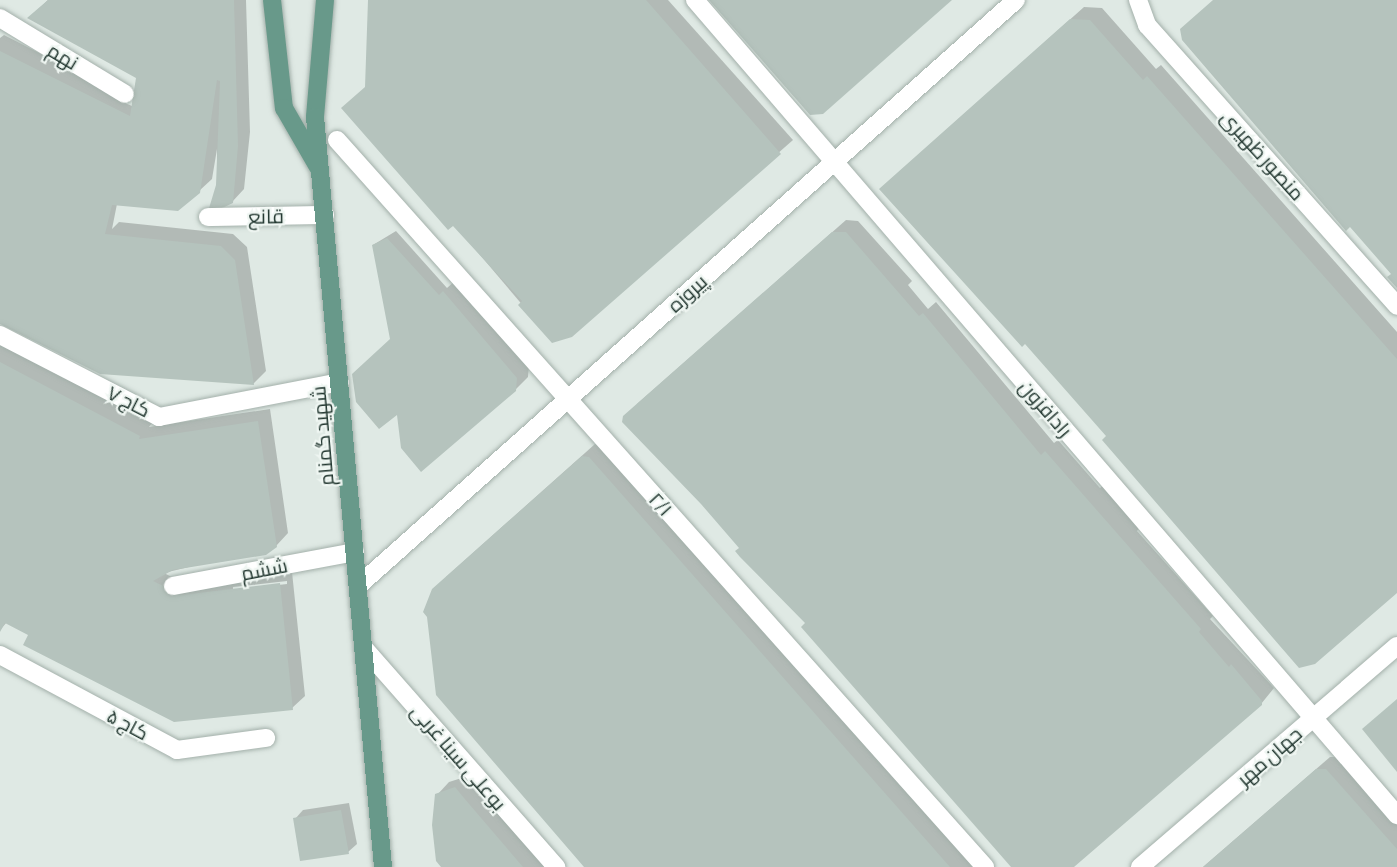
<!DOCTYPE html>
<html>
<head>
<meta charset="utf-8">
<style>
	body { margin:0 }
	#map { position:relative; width:1397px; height:867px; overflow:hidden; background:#dfe9e4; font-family:"Asap Condensed",Cairo,sans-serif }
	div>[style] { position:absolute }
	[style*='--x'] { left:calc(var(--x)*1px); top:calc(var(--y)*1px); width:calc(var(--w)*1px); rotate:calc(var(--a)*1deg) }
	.shadow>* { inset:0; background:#0003 }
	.building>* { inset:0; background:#b5c3bd }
	.roads { filter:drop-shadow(0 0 2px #a3b0aa) drop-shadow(0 0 2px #a3b0aa) }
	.street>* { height:18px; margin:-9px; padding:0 9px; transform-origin:9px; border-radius:9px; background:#fff }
	.primary>* { height:18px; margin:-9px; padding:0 9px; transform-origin:9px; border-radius:9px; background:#68998a }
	span { translate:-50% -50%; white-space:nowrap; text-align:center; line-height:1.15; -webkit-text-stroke:4.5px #eff6f2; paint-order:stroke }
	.street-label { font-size:20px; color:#223730 }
</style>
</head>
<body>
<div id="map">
	<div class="shadow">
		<i style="clip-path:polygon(48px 0,246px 0,250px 132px,244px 189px,232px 202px,217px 185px,217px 149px,212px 179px,199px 191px,117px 204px,112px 229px,119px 222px,233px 234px,247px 247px,266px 371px,253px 384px,0 322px,0 38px,4px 35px,127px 98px,125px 103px,132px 106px,137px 77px,30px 17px)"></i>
		<i style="clip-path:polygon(369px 0,668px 0,793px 140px,571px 335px,553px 341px,453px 223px,367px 86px)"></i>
		<i style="clip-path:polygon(1084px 7px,1102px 8px,1156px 69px,1161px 65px,1397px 332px,1397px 591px,1108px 436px,889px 181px)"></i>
		<i style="clip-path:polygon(846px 220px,858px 221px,912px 281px,908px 285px,928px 309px,936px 302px,1054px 443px,1058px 440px,1100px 488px,1104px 485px,1140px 527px,1137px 531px,1213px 616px,1210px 619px,1274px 688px,1261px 704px,1072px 867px,1013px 867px,741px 547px,637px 404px)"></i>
		<i style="clip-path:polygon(396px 231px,447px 288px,456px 280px,529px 365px,528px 377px,515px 390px,392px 338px,373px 245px)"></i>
		<i style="clip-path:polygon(evenodd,0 343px,152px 423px,149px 427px,270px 409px,288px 533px,276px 546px,164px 573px,191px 587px,292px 572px,305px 696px,292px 708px,30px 634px,7px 622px,0 630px,0 343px,287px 581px,287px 584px,233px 590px,233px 587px,287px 581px)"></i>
		<i style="clip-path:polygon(595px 444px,601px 445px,974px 867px,586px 867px,446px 577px)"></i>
		<i style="clip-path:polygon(1330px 757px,1339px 757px,1397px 823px,1397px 867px,1203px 867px)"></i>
		<i style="clip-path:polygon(468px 776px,546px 867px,443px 867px,437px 795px,449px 782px)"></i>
		<i style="clip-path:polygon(349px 803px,357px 844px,348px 852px,295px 819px,303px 810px)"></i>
	</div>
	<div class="building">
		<i style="clip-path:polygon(48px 0,234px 0,238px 146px,233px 203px,207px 215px,216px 185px,220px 81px,217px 80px,200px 193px,178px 211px,112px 205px,105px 234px,221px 246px,235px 260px,254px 385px,100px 374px,0 324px,0 51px,130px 116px,136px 78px,27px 18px)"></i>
		<i style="clip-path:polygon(368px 0,646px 0,781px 154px,572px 337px,552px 343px,518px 305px,522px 301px,453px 226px,448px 230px,341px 108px,365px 87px)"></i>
		<i style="clip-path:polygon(709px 0,952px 0,823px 114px,810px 115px)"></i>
		<i style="clip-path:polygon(1213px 0,1397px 0,1397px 288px,1387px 277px,1391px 274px,1350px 227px,1346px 231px,1182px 40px,1180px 29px)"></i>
		<i style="clip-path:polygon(1070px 19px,1090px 20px,1143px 80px,1147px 76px,1397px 359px,1397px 593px,1315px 664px,1299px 668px,1102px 440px,1106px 436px,1025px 344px,1022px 347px,879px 189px)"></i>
		<i style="clip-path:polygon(832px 232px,846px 232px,919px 316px,923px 313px,1041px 455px,1045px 451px,1201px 629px,1199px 632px,1229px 667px,1231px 664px,1262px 701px,1262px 705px,1074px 867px,1011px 867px,801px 627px,805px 623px,740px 557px,735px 551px,739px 548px,701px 504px,622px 422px,623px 416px)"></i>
		<i style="clip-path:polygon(387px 238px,439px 295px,443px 291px,517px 378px,516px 391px,421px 472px,401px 448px,397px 415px,379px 429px,356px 402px,352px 374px,390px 339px,372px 245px)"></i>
		<i style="clip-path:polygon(0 362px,140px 436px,139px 439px,258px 421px,277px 547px,266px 555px,173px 570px,153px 581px,182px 595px,280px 583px,293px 710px,174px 722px,23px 645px,28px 635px,5px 623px,0 632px)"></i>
		<i style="clip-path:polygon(582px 456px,589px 457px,950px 867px,584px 867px,436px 695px,427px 617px,423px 612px,432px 589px)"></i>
		<i style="clip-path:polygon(1397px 699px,1397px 772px,1362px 729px)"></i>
		<i style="clip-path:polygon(1316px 769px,1326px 769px,1397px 849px,1397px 867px,1203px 867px)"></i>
		<i style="clip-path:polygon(455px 787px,464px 798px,523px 867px,441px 867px,436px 861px,432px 825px,435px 794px)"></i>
		<i style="clip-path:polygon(341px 810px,349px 854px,300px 861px,293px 818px)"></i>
	</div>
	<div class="roads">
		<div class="street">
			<i style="--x:695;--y:0;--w:1076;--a:49.26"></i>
			<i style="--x:1138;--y:0;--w:27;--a:70"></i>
			<i style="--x:1147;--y:25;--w:376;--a:48.3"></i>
			<i style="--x:0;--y:18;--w:146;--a:31.3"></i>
			<i style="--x:337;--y:140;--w:974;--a:48.29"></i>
			<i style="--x:208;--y:217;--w:117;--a:-1"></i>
			<i style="--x:0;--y:335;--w:179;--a:27.3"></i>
			<i style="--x:159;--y:417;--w:184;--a:-10.9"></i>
			<i style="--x:173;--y:586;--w:185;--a:-10.6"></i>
			<i style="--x:358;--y:586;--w:881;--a:-41.69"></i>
			<i style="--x:363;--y:647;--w:293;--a:48.7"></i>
			<i style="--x:0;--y:655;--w:201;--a:28.2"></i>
			<i style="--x:177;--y:750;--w:90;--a:-7.7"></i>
			<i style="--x:1140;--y:867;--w:339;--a:-40.7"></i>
		</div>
		<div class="primary">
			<i style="--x:272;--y:0;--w:109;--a:83.7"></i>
			<i style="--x:284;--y:108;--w:68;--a:60"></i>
			<i style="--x:325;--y:0;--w:117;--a:94.9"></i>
			<i style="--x:315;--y:117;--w:753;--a:84.82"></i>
		</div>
	</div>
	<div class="street-label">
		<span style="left:63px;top:56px;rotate:31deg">نهم</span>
		<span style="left:1263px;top:155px;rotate:48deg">منصور ظهیری</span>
		<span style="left:266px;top:216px;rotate:-1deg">قانع</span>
		<span style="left:687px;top:293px;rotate:-42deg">پیروزه</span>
		<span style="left:129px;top:401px;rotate:27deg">کاج ۷</span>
		<span style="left:1046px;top:408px;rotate:49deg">رادافزون</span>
		<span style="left:322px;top:436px;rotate:-95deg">شهید گمنام</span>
		<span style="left:661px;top:504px;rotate:48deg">۲/۱</span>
		<span style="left:264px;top:569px;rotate:-11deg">ششم</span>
		<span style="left:128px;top:724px;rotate:28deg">کاج ۵</span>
		<span style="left:1269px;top:756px;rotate:-41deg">جهان مهر</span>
		<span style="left:459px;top:757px;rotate:49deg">بوعلی سینا غربی</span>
	</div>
</div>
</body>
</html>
